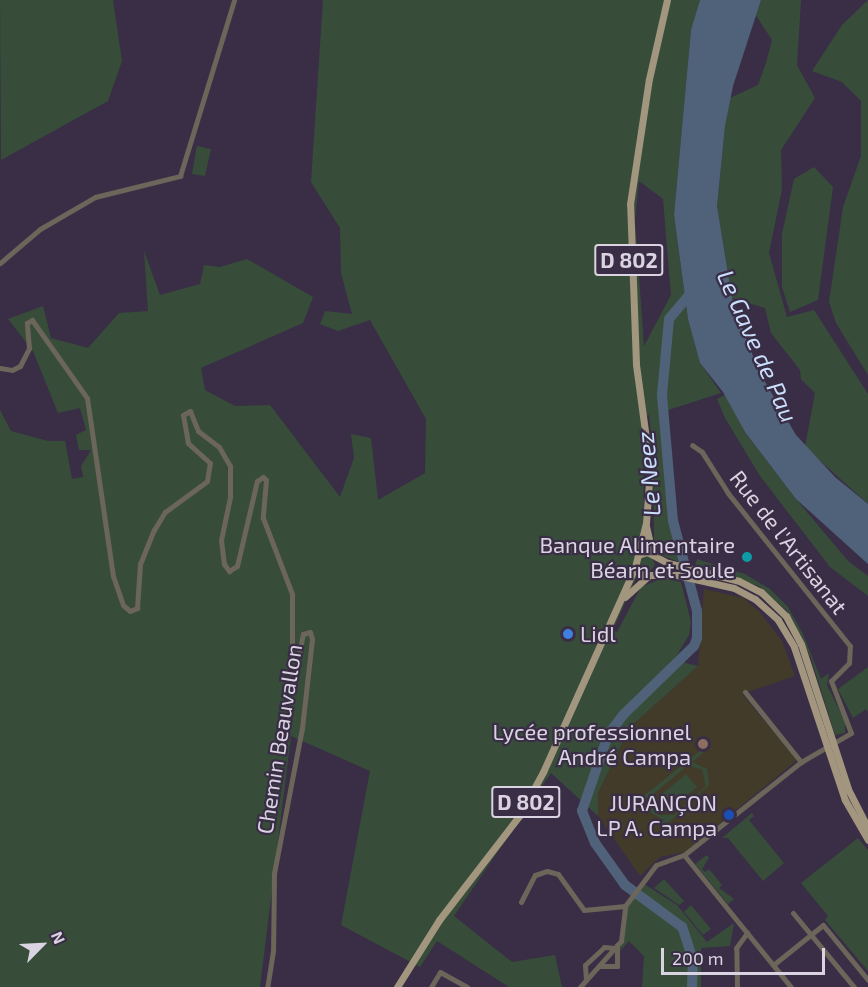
<!DOCTYPE html>
<html>
<head>
<meta charset="utf-8">
<style>
	body { margin:0 }
	#map { position:relative; width:868px; height:987px; overflow:hidden; background:#392e45; font-family:"Exo 2",sans-serif }
	div>[style] { position:absolute }
	[style*='--x'] { left:calc(var(--x)*1px); top:calc(var(--y)*1px); width:calc(var(--w)*1px); rotate:calc(var(--a)*1deg) }
	.education>* { inset:0; background:#423b29 }
	.green>* { inset:0; background:#374d3a }
	.water>* { inset:0; background:#50627a }
	.river>* { height:10px; margin:-5px; padding:0 5px; transform-origin:5px; border-radius:5px; background:#50627a }
	.minor>* { height:5px; margin:-2.5px; padding:0 2.5px; transform-origin:2.5px; border-radius:2.5px; background:#6c655a }
	.major>* { height:7px; margin:-3.5px; padding:0 3.5px; transform-origin:3.5px; border-radius:3.5px; background:#a3967f }
	.dots>* { width:16px; height:16px; translate:-50% -50%; box-sizing:border-box; border:3px solid #392e45; border-radius:50% }
	span { translate:-50% -50%; white-space:nowrap; text-align:center; line-height:1.15; -webkit-text-stroke:4.5px #392e45; paint-order:stroke }
	.shield-label span { padding:2px 4px; background:#392e45; border:2px solid; border-radius:4px; -webkit-text-stroke-width:0 }
	.shield-label { font-size:21px; color:#dad3e1; font-weight:700 }
	.street-label { font-size:22px; color:#dad3e1 }
	.poi-label { font-size:22px; color:#dad3e1 }
	.right { translate:-100% -50%; text-align:right }
	.left { translate:0 -50%; text-align:left }
	.water-label { font-size:24px; color:#cadffb; font-style:italic }
	.north { position:absolute; left:12px; top:915px; width:60px; height:60px; -webkit-text-stroke:4px #392e45; paint-order:stroke; rotate:66deg; font-size:16px; font-weight:700; line-height:24px; text-align:center; color:#dad3e1 }
	.north::after { content:''; display:block; margin:auto; width:21px; height:27px; background:#dad3e1; clip-path:polygon(50% 0,100% 100%,50% 72%,0 100%) }
	.scale { position:absolute; left:661px; top:948px; width:164px; height:27px; box-sizing:border-box; border:3px solid #dad3e1; border-top:0; padding-left:8px; font-size:18px; line-height:21px; white-space:nowrap; color:#dad3e1; -webkit-text-stroke:4px #392e45; paint-order:stroke }
</style>
</head>
<body>
<div id="map">
	<div class="education">
		<i style="clip-path:polygon(704px 589px,743px 598px,759px 611px,782px 641px,795px 676px,742px 694px,797px 760px,685px 852px,660px 857px,640px 876px,598px 816px,598px 793px,630px 727px,698px 666px)"></i>
	</div>
	<div class="green">
		<i style="clip-path:polygon(0 0,113px 0,122px 61px,108px 101px,1px 160px)"></i>
		<i style="clip-path:polygon(evenodd,323px 0,700px 0,691px 31px,674px 215px,688px 319px,700px 363px,721px 393px,659px 413px,669px 518px,680px 562px,662px 556px,654px 541px,653px 450px,649px 415px,643px 416px,644px 556px,652px 557px,655px 565px,650px 571px,640px 569px,613px 630px,617px 632px,641px 587px,663px 578px,681px 582px,691px 622px,689px 635px,674px 660px,698px 666px,630px 727px,598px 793px,598px 816px,551px 773px,454px 916px,512px 962px,555px 955px,562px 987px,509px 987px,437px 941px,420px 967px,341px 925px,370px 771px,291px 736px,260px 987px,0 987px,0 410px,11px 431px,48px 441px,65px 441px,72px 479px,83px 477px,81px 466px,91px 450px,79px 450px,76px 435px,86px 430px,80px 408px,58px 413px,33px 351px,8px 319px,43px 306px,51px 338px,88px 348px,119px 313px,148px 311px,144px 251px,160px 295px,200px 284px,204px 265px,220px 267px,247px 259px,313px 297px,303px 323px,201px 368px,205px 390px,235px 406px,270px 405px,340px 497px,354px 458px,351px 434px,371px 438px,378px 500px,425px 473px,426px 419px,370px 320px,338px 331px,320px 324px,325px 311px,352px 314px,341px 273px,340px 228px,311px 182px,323px 0,639px 181px,663px 199px,671px 295px,644px 346px,635px 219px,639px 181px)"></i>
		<i style="clip-path:polygon(761px 0,801px 0,797px 65px,815px 98px,781px 150px,782px 189px,769px 253px,787px 317px,814px 310px,868px 394px,868px 504px,805px 447px,815px 393px,801px 379px,800px 370px,771px 333px,765px 308px,732px 298px,717px 206px,725px 126px,730px 98px,758px 85px,766px 63px,772px 40px,755px 14px)"></i>
		<i style="clip-path:polygon(868px 0,868px 375px,836px 323px,829px 302px,843px 207px,861px 156px,861px 101px,842px 82px,812px 71px,842px 25px)"></i>
		<i style="clip-path:polygon(197px 146px,211px 149px,205px 176px,192px 174px)"></i>
		<i style="clip-path:polygon(814px 167px,833px 187px,818px 300px,790px 312px,782px 287px,782px 234px,794px 179px)"></i>
		<i style="clip-path:polygon(725px 395px,745px 432px,796px 499px,848px 561px,868px 576px,868px 596px,830px 567px,760px 476px,725px 418px,717px 399px)"></i>
		<i style="clip-path:polygon(697px 559px,745px 574px,770px 589px,788px 607px,803px 634px,821px 679px,829px 673px,827px 685px,845px 721px,845px 733px,835px 735px,811px 658px,787px 611px,759px 586px,695px 566px)"></i>
		<i style="clip-path:polygon(868px 667px,868px 712px,866px 709px,853px 718px,838px 689px)"></i>
		<i style="clip-path:polygon(evenodd,701px 750px,703px 753px,692px 762px,707px 769px,709px 785px,664px 827px,661px 823px,664px 820px,651px 813px,648px 798px,640px 799px,701px 750px,687px 766px,702px 769px,706px 786px,674px 815px,658px 815px,651px 805px,652px 795px,687px 766px)"></i>
		<i style="clip-path:polygon(686px 774px,697px 787px,671px 808px,661px 795px)"></i>
		<i style="clip-path:polygon(752px 813px,754px 816px,749px 820px,784px 863px,763px 881px,728px 838px,722px 838px)"></i>
		<i style="clip-path:polygon(858px 838px,868px 850px,868px 971px,825px 920px,828px 916px,801px 883px)"></i>
		<i style="clip-path:polygon(707px 855px,709px 858px,702px 869px,705px 872px,709px 869px,722px 885px,719px 888px,734px 899px,728px 904px,695px 864px)"></i>
		<i style="clip-path:polygon(664px 879px,684px 901px,679px 905px,654px 888px)"></i>
		<i style="clip-path:polygon(644px 884px,677px 905px,707px 942px,734px 923px,730px 946px,701px 948px,701px 987px,642px 987px,644px 956px,629px 941px,620px 951px,627px 908px)"></i>
		<i style="clip-path:polygon(691px 905px,711px 929px,703px 935px,684px 912px)"></i>
	</div>
	<div class="water">
		<i style="clip-path:polygon(700px 0,761px 0,733px 86px,725px 126px,717px 206px,732px 298px,758px 370px,796px 435px,835px 477px,868px 504px,868px 564px,796px 499px,745px 432px,723px 392px,700px 363px,688px 319px,674px 215px,691px 30px)"></i>
	</div>
	<div class="river">
		<i style="--x:692;--y:987;--w:27;--a:-88"></i>
		<i style="--x:693;--y:960;--w:35;--a:-108"></i>
		<i style="--x:682;--y:927;--w:71;--a:-143.6"></i>
		<i style="--x:625;--y:885;--w:52;--a:-125.5"></i>
		<i style="--x:595;--y:843;--w:35;--a:-112"></i>
		<i style="--x:582;--y:811;--w:80;--a:-71.1"></i>
		<i style="--x:608;--y:735;--w:25;--a:-53"></i>
		<i style="--x:623;--y:715;--w:99;--a:-44.2"></i>
		<i style="--x:694;--y:646;--w:9;--a:-69"></i>
		<i style="--x:697;--y:638;--w:27;--a:-90"></i>
		<i style="--x:697;--y:611;--w:93;--a:-104.9"></i>
		<i style="--x:673;--y:521;--w:126;--a:-95"></i>
		<i style="--x:662;--y:395;--w:76;--a:-84.7"></i>
		<i style="--x:669;--y:319;--w:39;--a:-50"></i>
	</div>
	<div class="minor">
		<i style="--x:0;--y:263;--w:52;--a:-40.4"></i>
		<i style="--x:40;--y:229;--w:64;--a:-30.2"></i>
		<i style="--x:95;--y:197;--w:88;--a:-13.9"></i>
		<i style="--x:180;--y:176;--w:184;--a:-72.9"></i>
		<i style="--x:0;--y:368;--w:12;--a:9"></i>
		<i style="--x:12;--y:370;--w:9;--a:-27"></i>
		<i style="--x:20;--y:366;--w:20;--a:-63"></i>
		<i style="--x:29;--y:348;--w:25;--a:-95"></i>
		<i style="--x:27;--y:323;--w:6;--a:-31"></i>
		<i style="--x:32;--y:320;--w:95;--a:54.8"></i>
		<i style="--x:87;--y:398;--w:180;--a:81.7"></i>
		<i style="--x:113;--y:576;--w:31;--a:71"></i>
		<i style="--x:123;--y:605;--w:9;--a:41"></i>
		<i style="--x:130;--y:611;--w:8;--a:-23"></i>
		<i style="--x:137;--y:608;--w:44;--a:-86.1"></i>
		<i style="--x:140;--y:564;--w:37;--a:-68"></i>
		<i style="--x:154;--y:530;--w:21;--a:-59"></i>
		<i style="--x:165;--y:512;--w:52;--a:-36.4"></i>
		<i style="--x:207;--y:481;--w:18;--a:-81"></i>
		<i style="--x:210;--y:463;--w:30;--a:-138"></i>
		<i style="--x:188;--y:443;--w:28;--a:-100"></i>
		<i style="--x:183;--y:415;--w:8;--a:-30"></i>
		<i style="--x:190;--y:411;--w:22;--a:68"></i>
		<i style="--x:198;--y:431;--w:26;--a:37"></i>
		<i style="--x:219;--y:447;--w:22;--a:60"></i>
		<i style="--x:230;--y:466;--w:31;--a:90"></i>
		<i style="--x:230;--y:497;--w:44;--a:101.8"></i>
		<i style="--x:221;--y:540;--w:24;--a:83"></i>
		<i style="--x:224;--y:564;--w:9;--a:54"></i>
		<i style="--x:229;--y:571;--w:9;--a:-32"></i>
		<i style="--x:237;--y:566;--w:87;--a:-76.8"></i>
		<i style="--x:257;--y:481;--w:7;--a:-34"></i>
		<i style="--x:263;--y:477;--w:4;--a:45"></i>
		<i style="--x:266;--y:480;--w:38;--a:95"></i>
		<i style="--x:263;--y:518;--w:81;--a:69.1"></i>
		<i style="--x:292;--y:594;--w:61;--a:90"></i>
		<i style="--x:292;--y:655;--w:7;--a:-8"></i>
		<i style="--x:299;--y:654;--w:20;--a:-79"></i>
		<i style="--x:303;--y:634;--w:7;--a:-16"></i>
		<i style="--x:310;--y:632;--w:7;--a:74"></i>
		<i style="--x:312;--y:639;--w:90;--a:96.4"></i>
		<i style="--x:302;--y:728;--w:149;--a:100.9"></i>
		<i style="--x:274;--y:874;--w:77;--a:90.7"></i>
		<i style="--x:273;--y:951;--w:36;--a:99"></i>
		<i style="--x:745;--y:692;--w:90;--a:51.3"></i>
		<i style="--x:684;--y:855;--w:170;--a:51"></i>
		<i style="--x:521;--y:902;--w:30;--a:-63"></i>
		<i style="--x:535;--y:875;--w:13;--a:-18"></i>
		<i style="--x:547;--y:871;--w:11;--a:15"></i>
		<i style="--x:558;--y:874;--w:44;--a:54.2"></i>
		<i style="--x:584;--y:910;--w:41;--a:-5.6"></i>
		<i style="--x:793;--y:913;--w:96;--a:50.5"></i>
		<i style="--x:773;--y:965;--w:64;--a:-38.7"></i>
		<i style="--x:823;--y:925;--w:71;--a:50.7"></i>
		<i style="--x:599;--y:966;--w:18;--a:0"></i>
		<i style="--x:617;--y:966;--w:21;--a:-90"></i>
		<i style="--x:586;--y:980;--w:15;--a:-94"></i>
		<i style="--x:585;--y:965;--w:26;--a:-43"></i>
		<i style="--x:604;--y:947;--w:11;--a:5"></i>
		<i style="--x:431;--y:987;--w:17;--a:-59"></i>
		<i style="--x:440;--y:972;--w:31;--a:29"></i>
		<i style="--x:580;--y:987;--w:62;--a:-48.3"></i>
		<i style="--x:621;--y:941;--w:35;--a:-83"></i>
		<i style="--x:625;--y:906;--w:51;--a:-52.9"></i>
		<i style="--x:656;--y:865;--w:30;--a:-20"></i>
		<i style="--x:684;--y:855;--w:149;--a:-38.5"></i>
		<i style="--x:801;--y:762;--w:58;--a:-30.1"></i>
		<i style="--x:851;--y:733;--w:56;--a:-111"></i>
		<i style="--x:831;--y:681;--w:25;--a:-45"></i>
		<i style="--x:849;--y:663;--w:17;--a:-87"></i>
		<i style="--x:850;--y:646;--w:196;--a:-128.6"></i>
		<i style="--x:728;--y:493;--w:49;--a:-122.4"></i>
		<i style="--x:702;--y:452;--w:12;--a:-145"></i>
		<i style="--x:737;--y:987;--w:39;--a:-91"></i>
		<i style="--x:736;--y:948;--w:19;--a:-54"></i>
	</div>
	<div class="major">
		<i style="--x:646;--y:526;--w:28;--a:77"></i>
		<i style="--x:638;--y:555;--w:9;--a:-18"></i>
		<i style="--x:647;--y:552;--w:24;--a:28"></i>
		<i style="--x:668;--y:563;--w:73;--a:14.2"></i>
		<i style="--x:739;--y:581;--w:25;--a:27"></i>
		<i style="--x:761;--y:592;--w:35;--a:44"></i>
		<i style="--x:786;--y:616;--w:32;--a:62"></i>
		<i style="--x:801;--y:644;--w:152;--a:72"></i>
		<i style="--x:848;--y:789;--w:44;--a:62.9"></i>
		<i style="--x:635;--y:567;--w:11;--a:49"></i>
		<i style="--x:642;--y:575;--w:35;--a:0"></i>
		<i style="--x:677;--y:575;--w:58;--a:12.8"></i>
		<i style="--x:734;--y:588;--w:24;--a:28"></i>
		<i style="--x:755;--y:599;--w:31;--a:42"></i>
		<i style="--x:778;--y:620;--w:31;--a:59"></i>
		<i style="--x:794;--y:647;--w:161;--a:71.6"></i>
		<i style="--x:845;--y:800;--w:46;--a:60.1"></i>
		<i style="--x:625;--y:597;--w:31;--a:-42"></i>
		<i style="--x:397;--y:987;--w:79;--a:-57.9"></i>
		<i style="--x:439;--y:920;--w:131;--a:-52.4"></i>
		<i style="--x:519;--y:816;--w:50;--a:-61.4"></i>
		<i style="--x:543;--y:772;--w:225;--a:-65.8"></i>
		<i style="--x:635;--y:567;--w:45;--a:-76"></i>
		<i style="--x:646;--y:523;--w:55;--a:-85.8"></i>
		<i style="--x:650;--y:468;--w:105;--a:-97.7"></i>
		<i style="--x:636;--y:364;--w:160;--a:-92.1"></i>
		<i style="--x:630;--y:204;--w:126;--a:-81.4"></i>
		<i style="--x:649;--y:79;--w:81;--a:-77.2"></i>
	</div>
	<div class="dots">
		<i style="left:747px;top:557px;background:#0f9aa8"></i>
		<i style="left:568px;top:634px;background:#3f7fe0"></i>
		<i style="left:703px;top:744px;background:#8d6e63"></i>
		<i style="left:729px;top:815px;background:#1a4fb4"></i>
	</div>
	<div class="shield-label">
		<span style="left:629px;top:260px">D 802</span>
		<span style="left:526px;top:802px">D 802</span>
	</div>
	<div class="street-label">
		<span style="left:789px;top:542px;rotate:52deg">Rue de l'Artisanat</span>
		<span style="left:279px;top:739px;rotate:-81deg">Chemin Beauvallon</span>
	</div>
	<div class="poi-label">
		<span class="right" style="left:735px;top:557px">Banque Alimentaire<br>Béarn et Soule</span>
		<span class="left" style="left:580px;top:634px">Lidl</span>
		<span class="right" style="left:691px;top:744px">Lycée professionnel<br>André Campa</span>
		<span class="right" style="left:717px;top:815px">JURANÇON<br>LP A. Campa</span>
	</div>
	<div class="water-label">
		<span style="left:758px;top:346px;rotate:66deg">Le Gave de Pau</span>
		<span style="left:648px;top:474px;rotate:-95deg">Le Neez</span>
	</div>
	<div class="north">N</div>
	<div class="scale">200 m</div>
</div>
</body>
</html>
